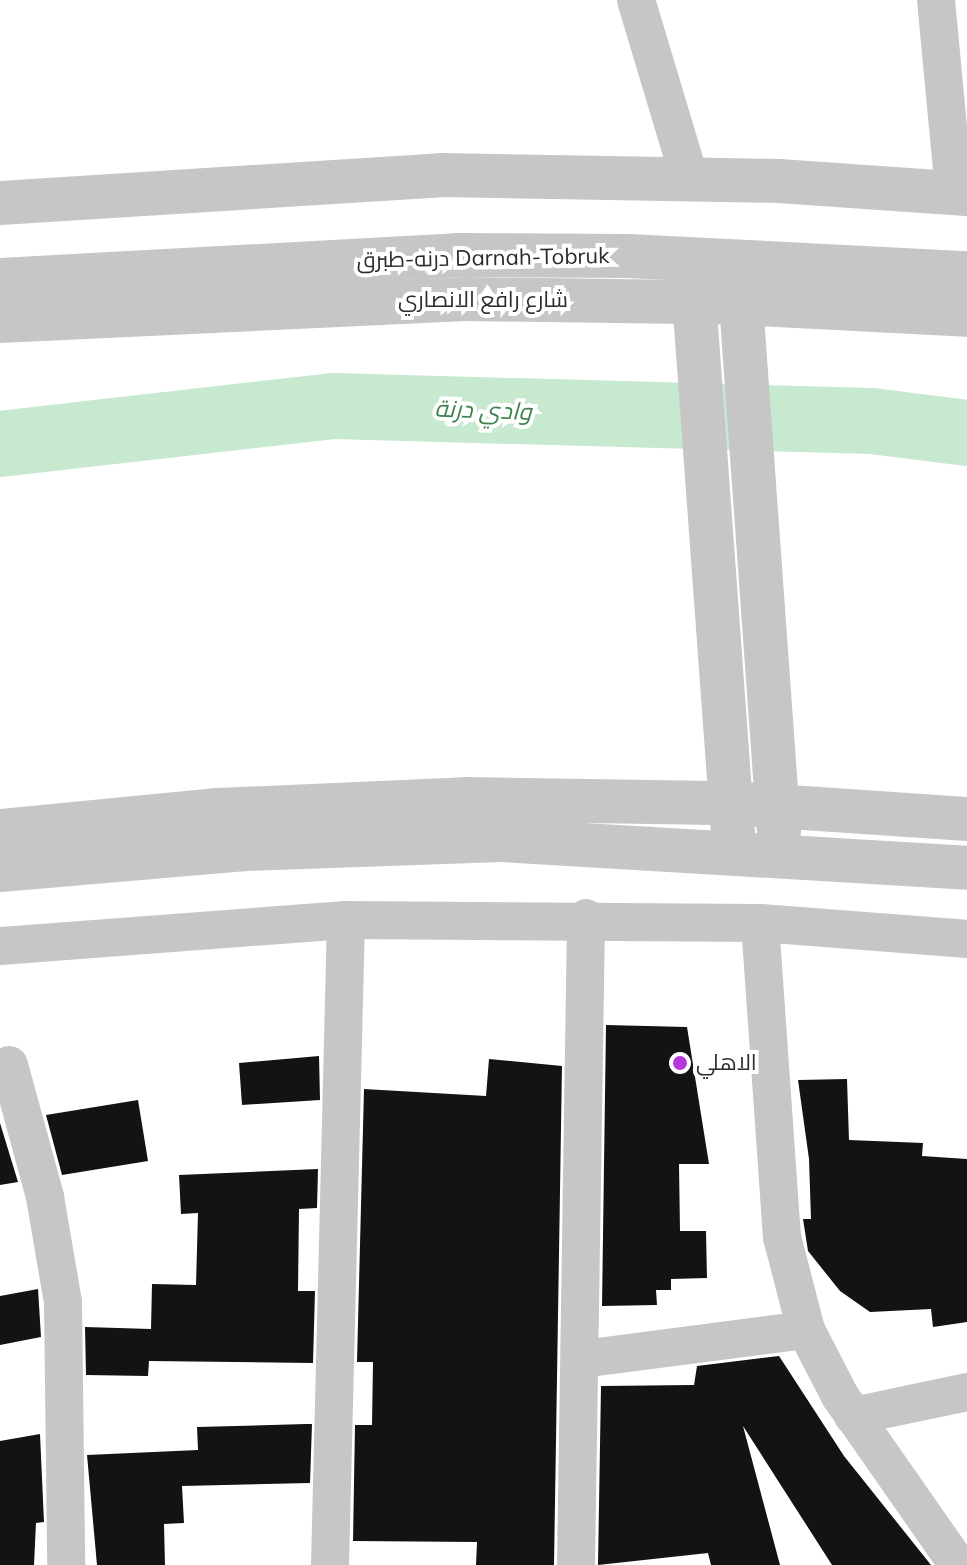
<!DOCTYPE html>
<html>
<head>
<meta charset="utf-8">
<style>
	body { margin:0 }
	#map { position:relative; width:967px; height:1565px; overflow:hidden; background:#fff; font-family:Mulish,Cairo,sans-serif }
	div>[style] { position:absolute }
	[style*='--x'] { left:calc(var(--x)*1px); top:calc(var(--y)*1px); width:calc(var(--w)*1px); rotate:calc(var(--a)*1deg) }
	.river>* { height:66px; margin:-33px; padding:0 33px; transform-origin:33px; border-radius:33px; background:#c7e9d0 }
	.building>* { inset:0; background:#131313 }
	.minor>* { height:38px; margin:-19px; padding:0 19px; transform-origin:19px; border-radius:19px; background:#c6c6c6 }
	.tertiary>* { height:44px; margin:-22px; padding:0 22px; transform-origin:22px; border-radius:22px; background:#c6c6c6 }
	.dots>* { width:22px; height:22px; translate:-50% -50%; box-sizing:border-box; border:4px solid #fff; border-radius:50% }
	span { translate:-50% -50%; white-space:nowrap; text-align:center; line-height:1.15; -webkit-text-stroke:8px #fff; paint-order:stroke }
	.street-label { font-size:22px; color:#2c2c2c }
	.poi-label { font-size:22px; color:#2c2c2c }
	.left { translate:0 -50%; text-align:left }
	.water-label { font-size:24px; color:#3e834f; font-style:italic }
</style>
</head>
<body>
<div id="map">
	<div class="river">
		<i style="--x:0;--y:444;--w:336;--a:-6.5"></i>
		<i style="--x:334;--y:406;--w:538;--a:1.6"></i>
		<i style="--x:872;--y:421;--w:96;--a:7.2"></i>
	</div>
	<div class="building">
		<i style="clip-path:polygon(606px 1025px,687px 1027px,709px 1164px,679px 1164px,680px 1231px,706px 1231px,707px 1278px,671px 1279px,671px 1290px,656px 1290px,657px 1305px,602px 1306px)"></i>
		<i style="clip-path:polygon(319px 1056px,320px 1100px,242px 1105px,239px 1063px)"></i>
		<i style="clip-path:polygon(489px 1059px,562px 1066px,554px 1565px,476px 1565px,477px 1542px,353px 1541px,355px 1425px,372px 1425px,373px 1362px,357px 1362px,364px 1089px,486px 1096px)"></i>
		<i style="clip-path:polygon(847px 1079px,849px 1140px,923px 1143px,922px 1156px,967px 1159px,967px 1322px,933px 1327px,931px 1309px,870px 1312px,840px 1291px,808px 1251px,803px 1219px,811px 1219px,809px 1159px,798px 1080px)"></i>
		<i style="clip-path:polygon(138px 1100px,148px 1161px,62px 1175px,46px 1115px)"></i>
		<i style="clip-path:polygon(0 1123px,18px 1182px,0 1185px)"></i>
		<i style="clip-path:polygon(318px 1169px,317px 1208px,299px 1209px,298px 1291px,315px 1291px,313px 1363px,149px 1361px,148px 1376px,86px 1375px,85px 1327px,151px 1329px,152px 1284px,196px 1285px,198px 1213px,181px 1214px,179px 1175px)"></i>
		<i style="clip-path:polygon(38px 1289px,41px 1337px,0 1345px,0 1296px)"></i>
		<i style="clip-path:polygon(779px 1356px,844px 1456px,931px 1565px,832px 1565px,743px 1426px,780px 1565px,711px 1565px,708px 1553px,598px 1565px,601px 1386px,694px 1385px,697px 1366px)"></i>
		<i style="clip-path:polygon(306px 1424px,312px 1424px,310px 1483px,182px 1486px,184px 1523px,164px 1524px,165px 1565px,97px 1565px,87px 1455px,198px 1450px,197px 1427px)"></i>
		<i style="clip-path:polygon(40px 1434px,44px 1522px,36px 1523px,34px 1565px,0 1565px,0 1441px)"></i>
	</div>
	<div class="minor">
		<i style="--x:636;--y:0;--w:188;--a:73.3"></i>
		<i style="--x:936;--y:0;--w:193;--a:84.6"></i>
		<i style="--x:760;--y:923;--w:315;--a:86"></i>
		<i style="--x:782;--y:1237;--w:96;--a:75.5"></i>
		<i style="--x:806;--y:1330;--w:74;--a:62.7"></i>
		<i style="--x:840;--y:1396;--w:206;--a:55.1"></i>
		<i style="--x:0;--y:946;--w:347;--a:-4.3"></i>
		<i style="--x:346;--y:920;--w:414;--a:0.4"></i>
		<i style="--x:760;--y:923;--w:208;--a:4.4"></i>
		<i style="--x:9;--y:1065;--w:137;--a:74.7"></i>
		<i style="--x:45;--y:1197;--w:107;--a:80.3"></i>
		<i style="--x:63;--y:1302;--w:263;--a:89.3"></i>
		<i style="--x:582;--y:1359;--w:226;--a:-7.4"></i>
		<i style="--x:853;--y:1416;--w:116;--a:-11.9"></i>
		<i style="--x:330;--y:1565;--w:645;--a:-88.58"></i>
		<i style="--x:576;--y:1565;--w:647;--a:-89.11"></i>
	</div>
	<div class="tertiary">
		<i style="--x:0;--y:203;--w:442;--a:-3.6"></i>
		<i style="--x:441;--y:175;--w:338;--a:1"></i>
		<i style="--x:779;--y:181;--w:188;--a:4"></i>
		<i style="--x:692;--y:271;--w:563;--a:85.83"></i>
		<i style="--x:739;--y:275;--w:558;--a:85.89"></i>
		<i style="--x:0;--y:280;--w:458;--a:-3.1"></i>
		<i style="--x:457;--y:255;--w:171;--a:0.3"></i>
		<i style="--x:628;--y:256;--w:339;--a:2.9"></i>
		<i style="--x:0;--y:321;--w:466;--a:-2.7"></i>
		<i style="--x:465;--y:299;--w:276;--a:0.8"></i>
		<i style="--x:741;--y:303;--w:226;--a:3"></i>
		<i style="--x:0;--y:831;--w:219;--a:-5.5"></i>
		<i style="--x:218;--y:810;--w:248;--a:-2.5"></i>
		<i style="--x:466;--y:799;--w:265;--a:0.9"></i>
		<i style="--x:731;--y:803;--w:237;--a:3.9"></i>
		<i style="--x:0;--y:870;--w:246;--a:-4.9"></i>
		<i style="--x:245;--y:849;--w:256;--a:-2"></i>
		<i style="--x:501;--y:840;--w:467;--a:3.4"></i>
	</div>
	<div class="dots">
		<i style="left:680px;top:1063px;background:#b837da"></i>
	</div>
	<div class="street-label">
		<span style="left:483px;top:258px;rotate:-1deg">درنه-طبرق Darnah-Tobruk</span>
		<span style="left:483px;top:300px">شارع رافع الانصاري</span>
	</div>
	<div class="poi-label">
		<span class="left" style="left:696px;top:1063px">الاهلي</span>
	</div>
	<div class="water-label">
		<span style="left:483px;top:410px;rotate:2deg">وادي درنة</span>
	</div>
</div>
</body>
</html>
